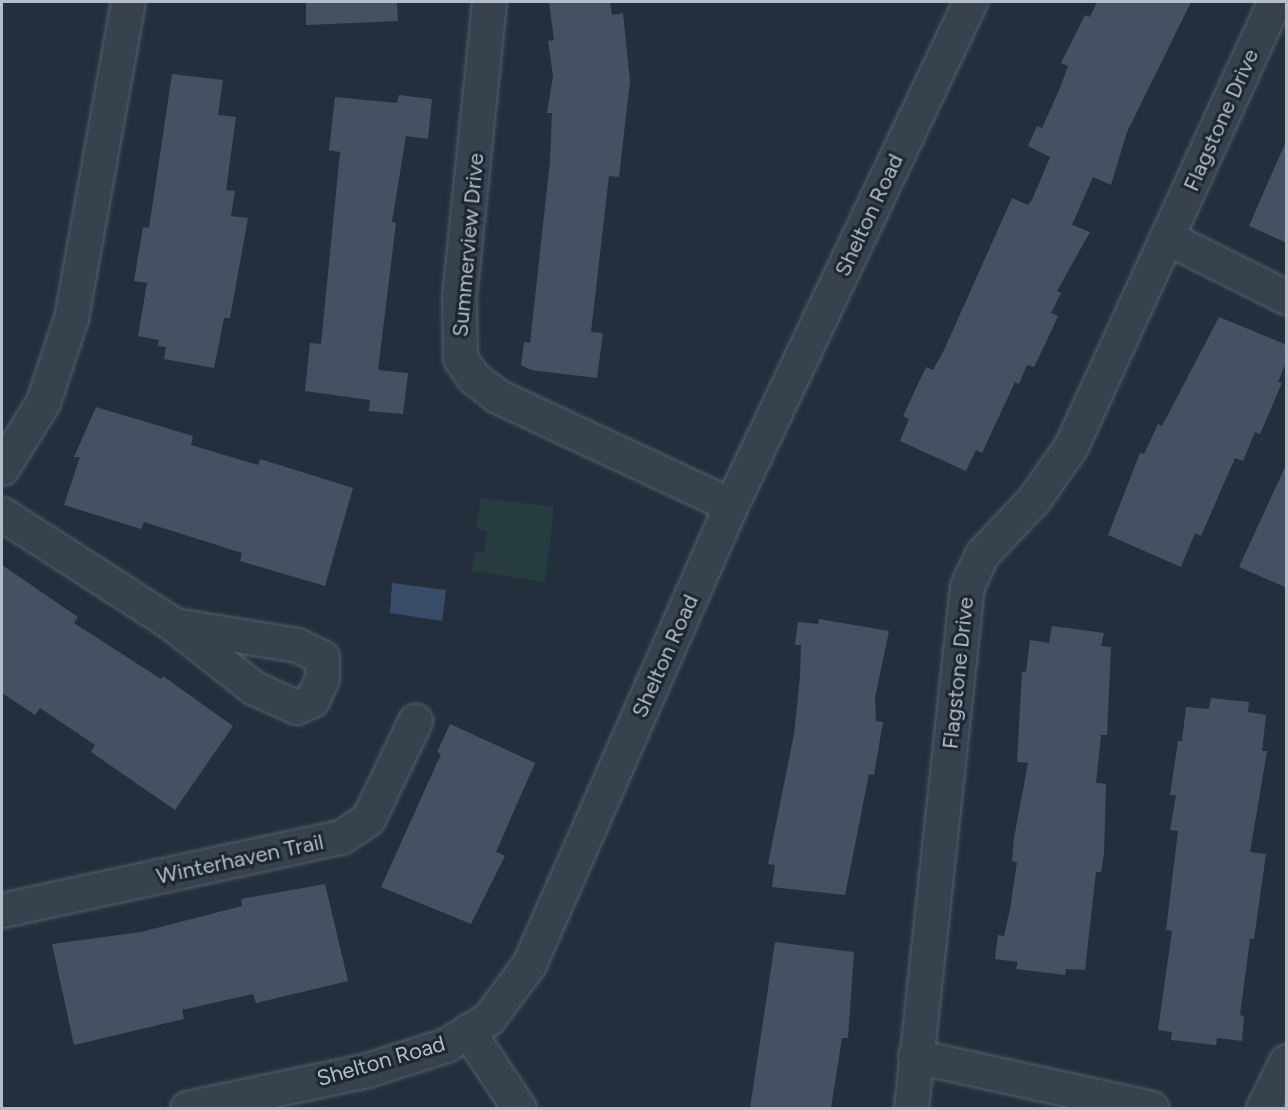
<!DOCTYPE html>
<html>
<head>
<meta charset="utf-8">
<style>
	body { margin:0 }
	#map { position:relative; width:1288px; height:1110px; overflow:hidden; background:#242f3e; font-family:Figtree,sans-serif }
	div>[style] { position:absolute }
	[style*='--x'] { left:calc(var(--x)*1px); top:calc(var(--y)*1px); width:calc(var(--w)*1px); rotate:calc(var(--a)*1deg) }
	.green>* { inset:0; background:#263c3f }
	.water>* { inset:0; background:#394c67 }
	.building>* { inset:0; background:#455162 }
	.roads { filter:drop-shadow(0 0 2px #565f6c) drop-shadow(0 0 2px #565f6c) }
	.minor>* { height:33px; margin:-16.5px; padding:0 16.5px; transform-origin:16.5px; border-radius:16.5px; background:#38414e }
	span { translate:-50% -50%; white-space:nowrap; text-align:center; line-height:1.15; -webkit-text-stroke:6px #1d2633; paint-order:stroke }
	.street-label { font-size:22px; color:#b4bcc9 }
	.frame { position:absolute; inset:0; border:3px solid #b4bcc9; pointer-events:none }
</style>
</head>
<body>
<div id="map">
	<div class="green">
		<i style="clip-path:polygon(481px 498px,554px 507px,545px 582px,472px 571px,474px 552px,484px 553px,487px 531px,476px 529px)"></i>
	</div>
	<div class="water">
		<i style="clip-path:polygon(392px 583px,446px 590px,442px 621px,390px 613px)"></i>
	</div>
	<div class="building">
		<i style="clip-path:polygon(306px 2px,397px 2px,398px 21px,306px 25px)"></i>
		<i style="clip-path:polygon(549px 2px,610px 2px,612px 15px,623px 13px,630px 81px,619px 177px,609px 176px,591px 332px,603px 333px,597px 378px,531px 370px,521px 365px,524px 342px,530px 343px,550px 161px,552px 113px,547px 113px,553px 76px,548px 41px,554px 40px)"></i>
		<i style="clip-path:polygon(1097px 2px,1191px 2px,1127px 132px,1111px 185px,1093px 177px,1072px 225px,1090px 232px,1057px 291px,1061px 293px,1051px 313px,1058px 316px,1048px 338px,1034px 367px,1027px 365px,1019px 384px,1015px 382px,982px 453px,976px 450px,966px 471px,900px 441px,909px 419px,903px 416px,926px 367px,933px 370px,944px 350px,1012px 198px,1028px 205px,1032px 200px,1050px 157px,1028px 146px,1037px 126px,1042px 128px,1060px 88px,1068px 66px,1061px 63px,1085px 15px,1090px 17px)"></i>
		<i style="clip-path:polygon(172px 74px,223px 80px,218px 115px,236px 117px,226px 190px,235px 191px,231px 216px,248px 218px,230px 318px,224px 318px,214px 368px,164px 359px,166px 347px,158px 346px,159px 340px,138px 336px,147px 283px,134px 281px,143px 227px,149px 228px)"></i>
		<i style="clip-path:polygon(399px 95px,432px 99px,428px 139px,406px 136px,392px 222px,396px 223px,378px 370px,408px 373px,403px 414px,369px 411px,370px 400px,305px 391px,310px 343px,321px 344px,340px 152px,329px 150px,335px 97px,397px 103px)"></i>
		<i style="clip-path:polygon(1287px 139px,1287px 243px,1249px 226px)"></i>
		<i style="clip-path:polygon(1219px 317px,1287px 345px,1287px 360px,1278px 382px,1282px 383px,1260px 434px,1255px 432px,1243px 461px,1235px 458px,1201px 536px,1195px 533px,1181px 567px,1108px 535px,1140px 453px,1144px 454px,1158px 424px,1162px 426px)"></i>
		<i style="clip-path:polygon(96px 407px,193px 436px,191px 445px,258px 465px,260px 459px,353px 488px,325px 586px,240px 561px,242px 553px,144px 522px,141px 529px,64px 505px,80px 457px,74px 457px)"></i>
		<i style="clip-path:polygon(1287px 463px,1287px 588px,1239px 567px)"></i>
		<i style="clip-path:polygon(2px 565px,78px 617px,74px 623px,161px 679px,163px 676px,233px 726px,175px 810px,91px 752px,95px 745px,40px 708px,35px 715px,2px 693px)"></i>
		<i style="clip-path:polygon(819px 619px,889px 631px,875px 698px,876px 721px,883px 722px,874px 775px,869px 774px,845px 895px,772px 887px,775px 865px,768px 864px,794px 734px,800px 677px,801px 645px,795px 645px,798px 622px,818px 624px)"></i>
		<i style="clip-path:polygon(1052px 626px,1104px 633px,1101px 646px,1111px 647px,1107px 735px,1101px 735px,1096px 783px,1106px 784px,1104px 854px,1101px 872px,1096px 872px,1085px 970px,1066px 969px,1065px 975px,1016px 969px,1018px 962px,995px 959px,998px 935px,1004px 936px,1010px 909px,1017px 862px,1012px 861px,1014px 838px,1028px 763px,1017px 762px,1022px 672px,1026px 672px,1030px 640px,1049px 643px)"></i>
		<i style="clip-path:polygon(1211px 698px,1249px 702px,1248px 712px,1266px 715px,1262px 751px,1267px 751px,1250px 852px,1266px 854px,1254px 939px,1250px 939px,1240px 1015px,1244px 1016px,1242px 1041px,1217px 1038px,1216px 1045px,1171px 1040px,1172px 1032px,1158px 1030px,1172px 931px,1166px 930px,1178px 831px,1170px 830px,1176px 795px,1170px 795px,1178px 741px,1182px 741px,1186px 707px,1209px 709px)"></i>
		<i style="clip-path:polygon(450px 724px,535px 763px,496px 852px,505px 856px,471px 924px,381px 887px,441px 754px,437px 752px)"></i>
		<i style="clip-path:polygon(325px 884px,348px 981px,256px 1003px,253px 994px,182px 1010px,184px 1019px,74px 1045px,52px 944px,141px 932px,242px 906px,241px 899px)"></i>
		<i style="clip-path:polygon(775px 942px,854px 952px,848px 1038px,842px 1038px,831px 1108px,750px 1108px)"></i>
	</div>
	<div class="roads">
		<div class="minor">
			<i style="--x:489;--y:2;--w:296;--a:95.8"></i>
			<i style="--x:459;--y:296;--w:62;--a:89.1"></i>
			<i style="--x:460;--y:358;--w:23;--a:56"></i>
			<i style="--x:473;--y:377;--w:31;--a:38"></i>
			<i style="--x:497;--y:396;--w:258;--a:25"></i>
			<i style="--x:1168;--y:238;--w:132;--a:26.6"></i>
			<i style="--x:2;--y:468;--w:78;--a:-58.2"></i>
			<i style="--x:43;--y:402;--w:89;--a:-71.6"></i>
			<i style="--x:71;--y:318;--w:321;--a:-79.8"></i>
			<i style="--x:2;--y:514;--w:205;--a:32.8"></i>
			<i style="--x:174;--y:625;--w:125;--a:9.2"></i>
			<i style="--x:297;--y:645;--w:28;--a:26"></i>
			<i style="--x:322;--y:657;--w:21;--a:90"></i>
			<i style="--x:322;--y:678;--w:24;--a:114"></i>
			<i style="--x:312;--y:700;--w:17;--a:156"></i>
			<i style="--x:296;--y:707;--w:46;--a:-155.7"></i>
			<i style="--x:254;--y:688;--w:102;--a:-141.8"></i>
			<i style="--x:2;--y:910;--w:347;--a:-12.2"></i>
			<i style="--x:341;--y:837;--w:32;--a:-34"></i>
			<i style="--x:368;--y:819;--w:109;--a:-64.4"></i>
			<i style="--x:468;--y:1031;--w:92;--a:56.5"></i>
			<i style="--x:915;--y:1056;--w:242;--a:12.4"></i>
			<i style="--x:187;--y:1108;--w:184;--a:-11.9"></i>
			<i style="--x:367;--y:1070;--w:83;--a:-17.6"></i>
			<i style="--x:446;--y:1045;--w:51;--a:-32.1"></i>
			<i style="--x:489;--y:1018;--w:67;--a:-53.5"></i>
			<i style="--x:529;--y:964;--w:501;--a:-66.25"></i>
			<i style="--x:731;--y:505;--w:557;--a:-64.59"></i>
			<i style="--x:911;--y:1108;--w:525;--a:-83.88"></i>
			<i style="--x:967;--y:586;--w:35;--a:-65"></i>
			<i style="--x:982;--y:554;--w:76;--a:-46.6"></i>
			<i style="--x:1034;--y:499;--w:65;--a:-55.1"></i>
			<i style="--x:1071;--y:446;--w:488;--a:-65.4"></i>
			<i style="--x:1263;--y:1108;--w:52;--a:-63.9"></i>
		</div>
	</div>
	<div class="street-label">
		<span style="left:1221px;top:120px;rotate:-66deg">Flagstone Drive</span>
		<span style="left:869px;top:215px;rotate:-65deg">Shelton Road</span>
		<span style="left:468px;top:245px;rotate:-85deg">Summerview Drive</span>
		<span style="left:665px;top:656px;rotate:-66deg">Shelton Road</span>
		<span style="left:958px;top:673px;rotate:-84deg">Flagstone Drive</span>
		<span style="left:240px;top:859px;rotate:-12deg">Winterhaven Trail</span>
		<span style="left:381px;top:1061px;rotate:-16deg">Shelton Road</span>
	</div>
	<div class="frame"></div>
</div>
</body>
</html>
